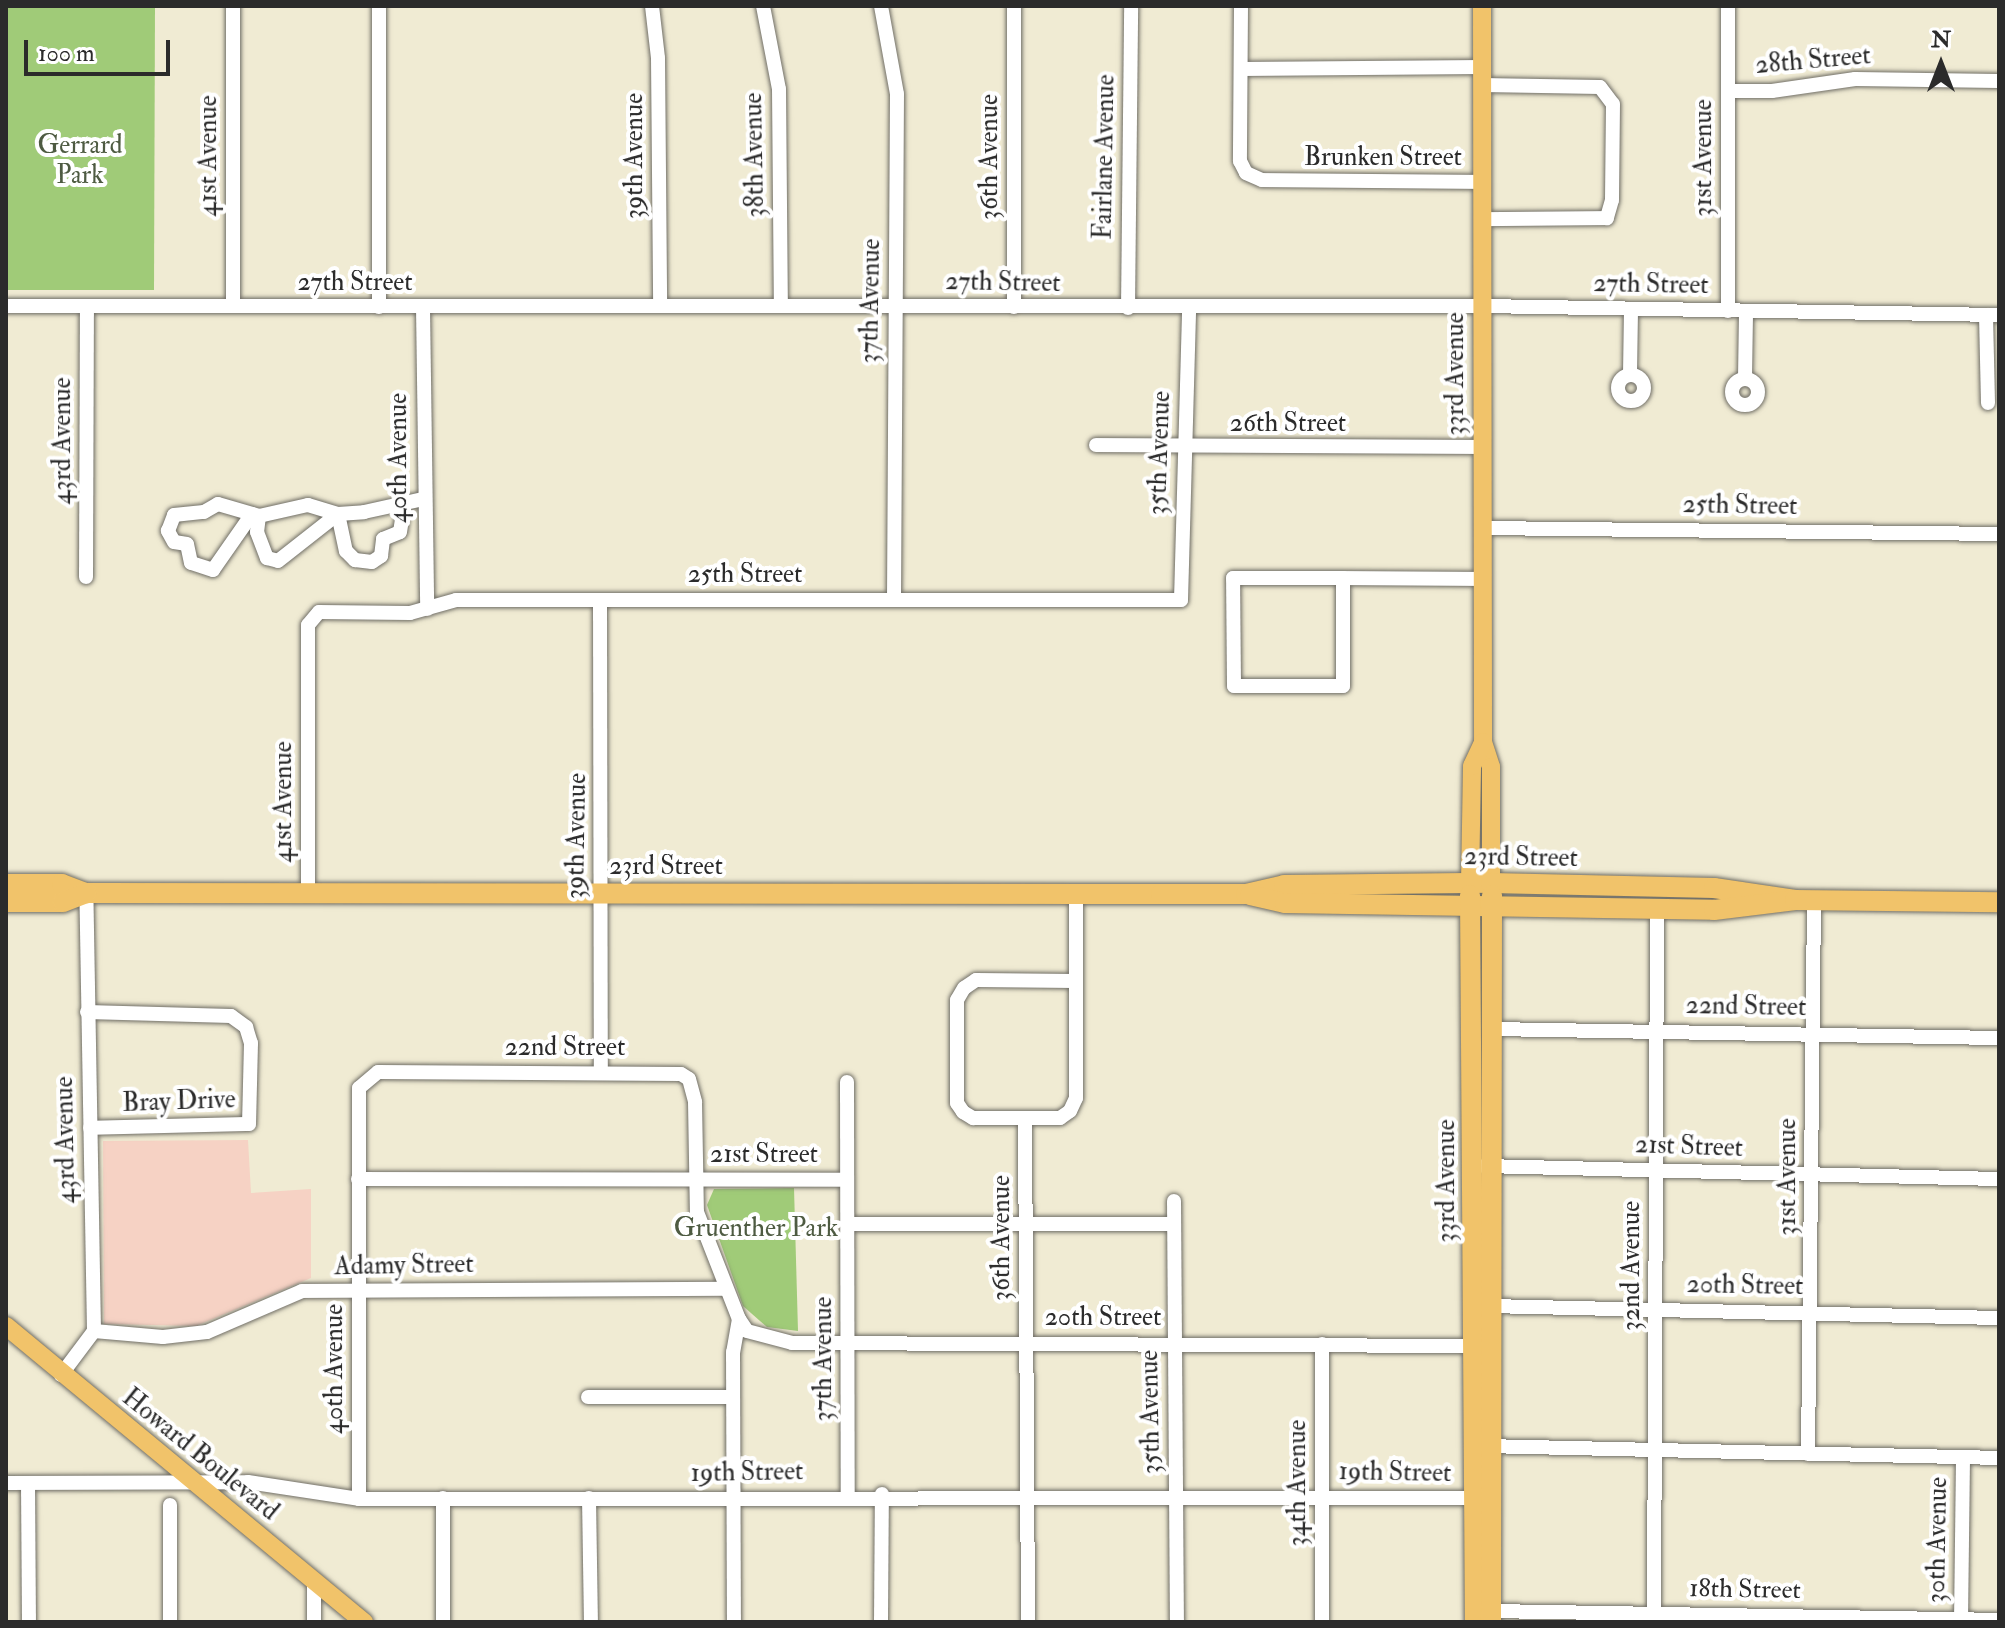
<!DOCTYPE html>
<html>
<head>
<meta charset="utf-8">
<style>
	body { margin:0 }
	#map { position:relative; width:2005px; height:1628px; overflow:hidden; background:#f0ebd3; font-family:"IM FELL Double Pica",serif }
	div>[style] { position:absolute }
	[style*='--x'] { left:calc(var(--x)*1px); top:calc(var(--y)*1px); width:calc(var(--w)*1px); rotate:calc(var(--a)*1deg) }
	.built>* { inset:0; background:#f6d2c4 }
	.green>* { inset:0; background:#a0cb78 }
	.roads { filter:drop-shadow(0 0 2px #706e66) drop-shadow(0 0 2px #706e66) }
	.minor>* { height:14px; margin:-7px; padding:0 7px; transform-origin:7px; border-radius:7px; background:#fff }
	.minor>.ring { margin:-7px; padding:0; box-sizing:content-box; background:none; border:14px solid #fff; border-radius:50% }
	.major>* { height:18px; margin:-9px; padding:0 9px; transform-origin:9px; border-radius:9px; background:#f1c36a }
	.highway>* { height:20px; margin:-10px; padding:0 10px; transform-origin:10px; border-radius:10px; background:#f1c36a }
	span { translate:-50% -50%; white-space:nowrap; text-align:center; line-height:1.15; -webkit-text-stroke:8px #fff; paint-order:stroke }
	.street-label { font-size:26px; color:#2b2b2b }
	.park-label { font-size:26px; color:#4e5b42 }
	.frame { position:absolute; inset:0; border:8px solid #2b2b2b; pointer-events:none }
	.north { position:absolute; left:1901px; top:24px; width:80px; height:80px; -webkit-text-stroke:6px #fff; paint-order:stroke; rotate:0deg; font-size:22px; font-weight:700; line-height:32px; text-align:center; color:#2b2b2b }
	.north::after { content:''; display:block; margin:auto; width:28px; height:36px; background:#2b2b2b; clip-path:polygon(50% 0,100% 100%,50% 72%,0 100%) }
	.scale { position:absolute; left:24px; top:40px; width:146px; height:36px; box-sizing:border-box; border:4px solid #2b2b2b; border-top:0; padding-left:10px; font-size:24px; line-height:28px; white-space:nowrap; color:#2b2b2b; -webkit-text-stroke:6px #fff; paint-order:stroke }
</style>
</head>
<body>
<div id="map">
	<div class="built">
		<i style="clip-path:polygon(248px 1140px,251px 1193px,311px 1189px,311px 1278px,196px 1326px,104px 1324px,103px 1141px)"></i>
	</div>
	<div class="green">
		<i style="clip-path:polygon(6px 6px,155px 6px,154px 290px,6px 290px)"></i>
		<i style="clip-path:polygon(794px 1188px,798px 1331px,767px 1327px,743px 1306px,707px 1205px,714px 1189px)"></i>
	</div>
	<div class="roads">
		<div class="minor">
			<i style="--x:379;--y:6;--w:301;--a:90"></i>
			<i style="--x:652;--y:6;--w:52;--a:83.4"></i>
			<i style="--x:658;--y:58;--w:248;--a:89.5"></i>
			<i style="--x:763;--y:6;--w:85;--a:79.1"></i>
			<i style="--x:779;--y:89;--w:216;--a:89.5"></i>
			<i style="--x:881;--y:6;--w:89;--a:79.7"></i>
			<i style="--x:897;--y:94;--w:504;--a:90.34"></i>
			<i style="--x:1014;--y:6;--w:301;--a:90"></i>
			<i style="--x:1241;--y:6;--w:155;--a:90.4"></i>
			<i style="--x:1240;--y:161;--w:13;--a:63"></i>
			<i style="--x:1246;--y:173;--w:17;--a:24"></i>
			<i style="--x:1262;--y:180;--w:220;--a:0.5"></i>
			<i style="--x:1728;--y:6;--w:305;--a:90"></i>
			<i style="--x:1241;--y:69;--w:241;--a:-0.5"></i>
			<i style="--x:1482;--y:85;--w:118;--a:1"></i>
			<i style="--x:1600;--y:87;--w:21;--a:53"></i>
			<i style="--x:1613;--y:104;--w:96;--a:90.6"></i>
			<i style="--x:1612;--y:200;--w:19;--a:106"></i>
			<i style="--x:1607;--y:218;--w:125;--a:179.5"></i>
			<i style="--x:1728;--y:91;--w:44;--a:0"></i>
			<i style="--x:1772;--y:91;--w:84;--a:-8.2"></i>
			<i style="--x:1855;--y:79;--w:144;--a:0.8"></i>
			<i style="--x:6;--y:306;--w:1476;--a:0"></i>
			<i style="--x:1482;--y:306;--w:517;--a:1"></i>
			<i style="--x:233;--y:306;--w:300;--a:-90"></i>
			<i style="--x:423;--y:307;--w:302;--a:89.2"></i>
			<i style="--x:1128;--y:308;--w:302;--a:-89.4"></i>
			<i style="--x:1986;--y:315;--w:88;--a:88.7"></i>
			<i style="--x:1630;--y:374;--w:65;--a:-89.1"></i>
			<i class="ring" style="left:1618px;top:375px;width:12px;height:12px"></i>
			<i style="--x:1745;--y:378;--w:67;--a:-89.1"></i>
			<i class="ring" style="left:1732px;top:379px;width:12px;height:12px"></i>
			<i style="--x:1096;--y:445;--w:385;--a:0.3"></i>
			<i style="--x:252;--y:514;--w:68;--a:124.9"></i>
			<i style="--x:213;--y:570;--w:23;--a:-162"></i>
			<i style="--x:191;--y:563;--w:19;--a:-102"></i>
			<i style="--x:187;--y:544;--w:13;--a:-171"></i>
			<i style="--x:174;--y:542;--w:13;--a:-119"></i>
			<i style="--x:168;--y:531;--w:17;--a:-69"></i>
			<i style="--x:174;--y:515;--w:30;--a:-6"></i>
			<i style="--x:204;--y:512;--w:16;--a:-30"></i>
			<i style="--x:218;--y:504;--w:43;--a:16.3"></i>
			<i style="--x:259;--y:516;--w:50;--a:-12.7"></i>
			<i style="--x:308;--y:505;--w:31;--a:17"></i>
			<i style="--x:338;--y:514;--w:26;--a:-4"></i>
			<i style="--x:364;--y:512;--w:60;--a:-12.4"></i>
			<i style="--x:259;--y:516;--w:16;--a:97"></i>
			<i style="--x:257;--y:532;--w:28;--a:69"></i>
			<i style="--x:267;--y:558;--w:11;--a:15"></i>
			<i style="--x:278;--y:561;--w:76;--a:-38.1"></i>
			<i style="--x:338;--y:514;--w:38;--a:78"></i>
			<i style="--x:346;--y:551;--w:13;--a:45"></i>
			<i style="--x:355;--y:560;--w:17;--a:7"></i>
			<i style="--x:372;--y:562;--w:11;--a:-34"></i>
			<i style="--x:381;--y:556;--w:17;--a:-83"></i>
			<i style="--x:383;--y:539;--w:18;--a:-22"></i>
			<i style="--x:400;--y:532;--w:32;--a:-81"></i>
			<i style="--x:1481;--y:528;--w:518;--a:0.66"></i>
			<i style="--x:86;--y:577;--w:271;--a:-89.8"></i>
			<i style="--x:1233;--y:578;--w:110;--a:0"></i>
			<i style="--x:1343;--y:578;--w:108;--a:90"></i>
			<i style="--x:1343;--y:686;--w:109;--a:180"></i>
			<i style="--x:1234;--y:686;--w:108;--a:-90.5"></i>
			<i style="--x:1343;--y:578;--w:138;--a:0.4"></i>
			<i style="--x:600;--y:600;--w:472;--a:89.9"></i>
			<i style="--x:308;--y:894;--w:269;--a:-90"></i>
			<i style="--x:308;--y:625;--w:17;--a:-50"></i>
			<i style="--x:319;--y:612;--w:91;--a:0.6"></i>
			<i style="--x:410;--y:613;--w:48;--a:-15.8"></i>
			<i style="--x:456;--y:600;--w:725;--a:0"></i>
			<i style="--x:1181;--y:600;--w:292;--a:-88.4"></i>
			<i style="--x:1075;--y:981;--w:99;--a:-179.4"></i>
			<i style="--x:976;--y:980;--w:14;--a:146"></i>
			<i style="--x:964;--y:988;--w:14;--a:120"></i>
			<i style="--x:957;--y:1000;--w:103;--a:90"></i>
			<i style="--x:957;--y:1103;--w:11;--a:56"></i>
			<i style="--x:963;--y:1112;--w:12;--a:31"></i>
			<i style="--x:973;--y:1118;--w:87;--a:0"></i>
			<i style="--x:1060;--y:1118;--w:12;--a:-35"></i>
			<i style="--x:1070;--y:1111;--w:14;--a:-65"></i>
			<i style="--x:1076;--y:1098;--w:204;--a:-90"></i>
			<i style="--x:87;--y:1012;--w:144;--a:1.6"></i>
			<i style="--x:231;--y:1016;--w:19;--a:36"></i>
			<i style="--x:246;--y:1027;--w:17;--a:73"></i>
			<i style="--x:251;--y:1043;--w:81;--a:91.4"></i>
			<i style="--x:249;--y:1124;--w:159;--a:178.6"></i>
			<i style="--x:1492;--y:1029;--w:507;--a:1.02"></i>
			<i style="--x:847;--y:1082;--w:412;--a:89.9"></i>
			<i style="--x:1025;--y:1118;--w:504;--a:89.66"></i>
			<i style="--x:1484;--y:1166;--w:515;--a:1.45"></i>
			<i style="--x:358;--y:1179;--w:489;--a:0.1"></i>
			<i style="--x:1174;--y:1201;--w:421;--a:89.6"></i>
			<i style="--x:847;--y:1224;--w:327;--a:0"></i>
			<i style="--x:1489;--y:1306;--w:510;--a:1.35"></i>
			<i style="--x:739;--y:1319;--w:14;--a:56"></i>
			<i style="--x:747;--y:1331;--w:47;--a:14.9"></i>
			<i style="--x:792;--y:1343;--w:682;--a:0.25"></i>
			<i style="--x:94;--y:1331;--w:69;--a:5"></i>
			<i style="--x:163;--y:1337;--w:44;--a:-6.5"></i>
			<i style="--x:207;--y:1332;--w:103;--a:-23.3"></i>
			<i style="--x:302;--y:1291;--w:422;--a:-0.3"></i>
			<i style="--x:61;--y:1375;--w:55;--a:-53.1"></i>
			<i style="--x:94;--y:1331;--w:438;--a:-91"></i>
			<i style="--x:588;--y:1397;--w:144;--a:0"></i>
			<i style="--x:1484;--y:1446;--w:515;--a:1.33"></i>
			<i style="--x:1808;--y:1454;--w:554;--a:-89.38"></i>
			<i style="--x:6;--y:1483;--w:242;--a:-0.2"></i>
			<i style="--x:248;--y:1482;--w:112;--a:8.7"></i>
			<i style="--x:359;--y:1499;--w:1121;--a:-0.05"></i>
			<i style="--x:28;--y:1483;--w:139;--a:89.6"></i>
			<i style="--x:443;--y:1498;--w:124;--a:90"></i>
			<i style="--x:589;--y:1498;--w:124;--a:89.1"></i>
			<i style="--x:359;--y:1499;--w:411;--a:-90"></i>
			<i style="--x:359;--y:1088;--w:25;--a:-40"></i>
			<i style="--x:378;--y:1072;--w:303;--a:0.4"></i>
			<i style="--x:681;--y:1074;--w:9;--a:32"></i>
			<i style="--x:689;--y:1079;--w:24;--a:75"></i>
			<i style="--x:695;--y:1102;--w:110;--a:89"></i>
			<i style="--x:697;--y:1212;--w:115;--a:68.6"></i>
			<i style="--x:739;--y:1319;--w:34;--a:100"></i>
			<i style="--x:733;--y:1352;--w:270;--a:89.8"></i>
			<i style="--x:170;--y:1505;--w:117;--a:90"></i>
			<i style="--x:1491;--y:1611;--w:508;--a:1.01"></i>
			<i style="--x:314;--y:1622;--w:40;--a:-90"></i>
			<i style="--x:881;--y:1622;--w:128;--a:-89.6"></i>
			<i style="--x:1322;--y:1622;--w:278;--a:-90"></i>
			<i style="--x:1654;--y:1622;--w:713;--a:-89.76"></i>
			<i style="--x:1961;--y:1622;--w:164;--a:-89.3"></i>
		</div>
		<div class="major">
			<i style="--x:1482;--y:6;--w:736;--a:89.92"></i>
			<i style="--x:1483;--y:742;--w:26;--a:72"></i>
			<i style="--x:1491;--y:767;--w:116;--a:90"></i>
			<i style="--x:1470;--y:883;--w:117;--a:-89"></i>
			<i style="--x:1472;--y:766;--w:26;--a:-65"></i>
			<i style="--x:6;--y:1326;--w:465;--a:39.6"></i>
		</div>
		<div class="highway">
			<i style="--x:6;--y:884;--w:56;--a:0"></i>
			<i style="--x:62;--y:884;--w:26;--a:21"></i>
			<i style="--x:86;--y:893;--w:1075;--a:0.05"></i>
			<i style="--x:1161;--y:894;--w:85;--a:0"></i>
			<i style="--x:1246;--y:894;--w:39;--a:-13"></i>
			<i style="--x:1284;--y:885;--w:207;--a:-0.6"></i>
			<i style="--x:1491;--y:883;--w:223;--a:1.3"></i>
			<i style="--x:1714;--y:888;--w:82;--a:8.4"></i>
			<i style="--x:1250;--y:895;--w:36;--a:13"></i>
			<i style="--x:1285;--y:903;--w:429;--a:0.9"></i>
			<i style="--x:1714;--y:910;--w:82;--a:-7"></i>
			<i style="--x:1795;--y:900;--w:204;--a:0.6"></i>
			<i style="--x:1470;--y:895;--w:727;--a:89.61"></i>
			<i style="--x:6;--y:902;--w:57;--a:0"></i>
			<i style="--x:63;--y:902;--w:25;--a:-21"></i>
			<i style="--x:1491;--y:1622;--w:727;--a:-89.92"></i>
		</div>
	</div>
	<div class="street-label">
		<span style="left:1813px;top:61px;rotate:-5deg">28th Street</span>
		<span style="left:755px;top:155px;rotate:-91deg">38th Avenue</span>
		<span style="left:209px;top:156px;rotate:-90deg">41st Avenue</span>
		<span style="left:635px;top:156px;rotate:-90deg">39th Avenue</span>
		<span style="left:990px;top:157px;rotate:-90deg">36th Avenue</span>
		<span style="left:1105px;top:157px;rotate:-89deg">Fairlane Avenue</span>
		<span style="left:1383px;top:158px">Brunken Street</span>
		<span style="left:1704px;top:158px;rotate:-90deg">31st Avenue</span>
		<span style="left:355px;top:283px">27th Street</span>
		<span style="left:1003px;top:283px;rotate:1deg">27th Street</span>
		<span style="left:1651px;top:285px;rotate:1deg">27th Street</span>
		<span style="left:871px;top:301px;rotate:-89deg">37th Avenue</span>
		<span style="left:1456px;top:374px;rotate:-90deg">33rd Avenue</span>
		<span style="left:1288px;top:424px">26th Street</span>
		<span style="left:63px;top:441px;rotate:-90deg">43rd Avenue</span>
		<span style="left:1160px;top:453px;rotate:-88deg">35th Avenue</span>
		<span style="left:399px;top:458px;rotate:-90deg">40th Avenue</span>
		<span style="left:1740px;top:506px;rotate:1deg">25th Street</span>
		<span style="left:745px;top:575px">25th Street</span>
		<span style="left:284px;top:802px;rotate:-90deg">41st Avenue</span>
		<span style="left:577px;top:836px;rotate:-89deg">39th Avenue</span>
		<span style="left:1521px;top:858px;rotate:1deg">23rd Street</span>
		<span style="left:666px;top:867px">23rd Street</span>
		<span style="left:1746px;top:1007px;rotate:1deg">22nd Street</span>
		<span style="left:565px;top:1048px">22nd Street</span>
		<span style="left:179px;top:1102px;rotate:-2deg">Bray Drive</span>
		<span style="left:66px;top:1140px;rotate:-91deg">43rd Avenue</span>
		<span style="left:1689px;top:1147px;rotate:2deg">21st Street</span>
		<span style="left:764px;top:1155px">21st Street</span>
		<span style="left:1788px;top:1177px;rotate:-90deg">31st Avenue</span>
		<span style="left:1447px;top:1181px;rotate:-90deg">33rd Avenue</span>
		<span style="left:1002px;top:1238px;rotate:-90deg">36th Avenue</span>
		<span style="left:404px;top:1266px;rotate:-1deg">Adamy Street</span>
		<span style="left:1632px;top:1266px;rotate:-90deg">32nd Avenue</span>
		<span style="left:1745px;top:1286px;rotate:1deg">20th Street</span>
		<span style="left:1103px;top:1318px">20th Street</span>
		<span style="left:824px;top:1359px;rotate:-90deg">37th Avenue</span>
		<span style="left:335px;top:1369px;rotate:-90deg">40th Avenue</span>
		<span style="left:1151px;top:1412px;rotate:-91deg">35th Avenue</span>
		<span style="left:200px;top:1455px;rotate:39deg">Howard Boulevard</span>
		<span style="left:747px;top:1473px;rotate:-1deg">19th Street</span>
		<span style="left:1395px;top:1473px;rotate:1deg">19th Street</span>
		<span style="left:1298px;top:1483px;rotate:-90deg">34th Avenue</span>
		<span style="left:1938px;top:1540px;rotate:-89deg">30th Avenue</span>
		<span style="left:1745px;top:1590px;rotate:1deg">18th Street</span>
	</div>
	<div class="park-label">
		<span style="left:80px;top:161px">Gerrard<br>Park</span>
		<span style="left:756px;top:1229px">Gruenther Park</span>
	</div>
	<div class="frame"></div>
	<div class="north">N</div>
	<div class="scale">100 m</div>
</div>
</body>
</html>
